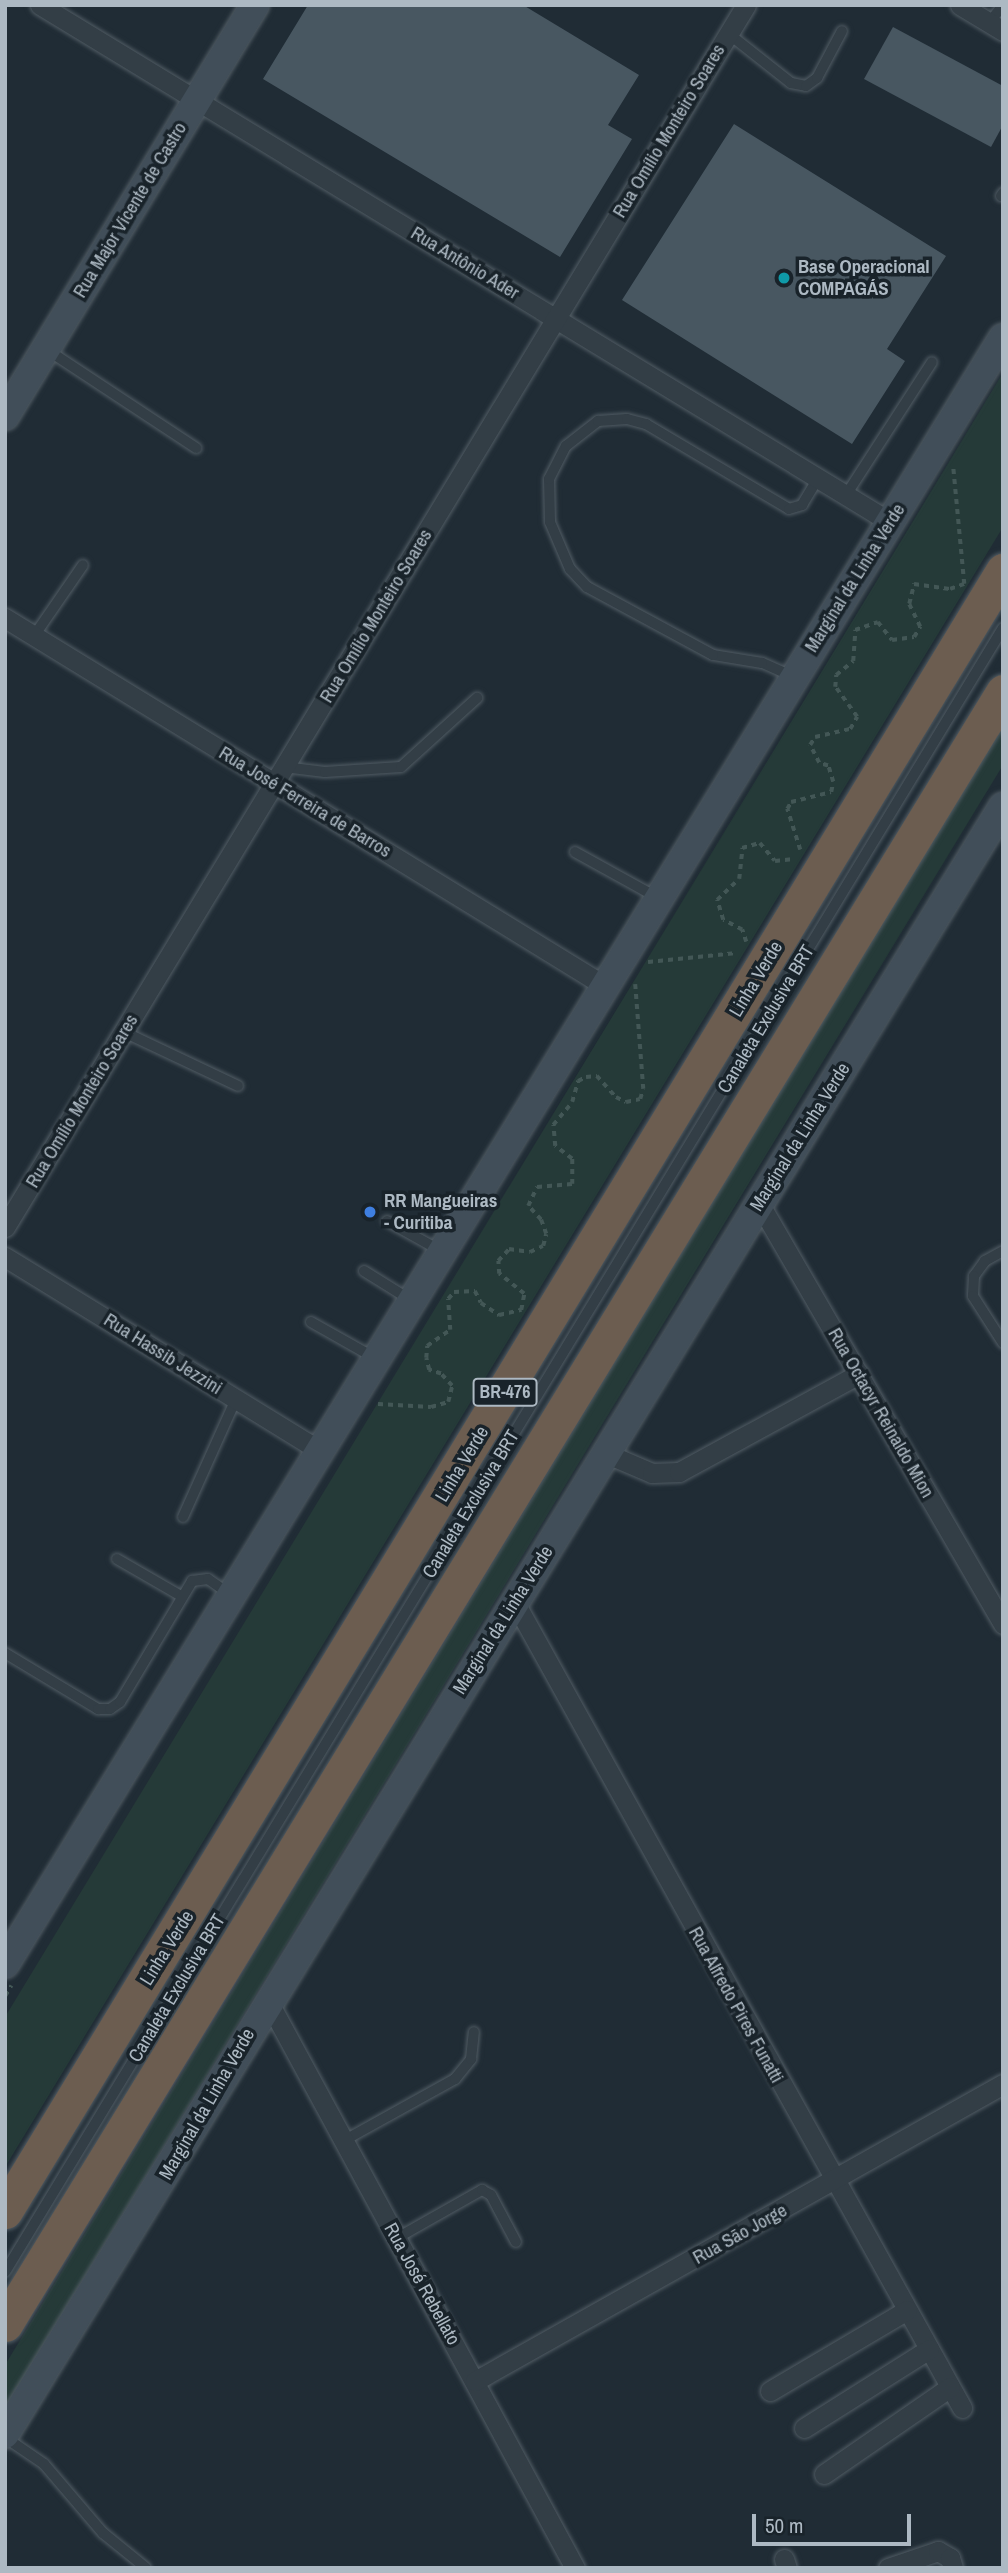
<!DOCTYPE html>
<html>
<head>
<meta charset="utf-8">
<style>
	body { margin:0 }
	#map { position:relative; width:1008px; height:2573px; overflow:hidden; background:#202c35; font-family:"Archivo Narrow",sans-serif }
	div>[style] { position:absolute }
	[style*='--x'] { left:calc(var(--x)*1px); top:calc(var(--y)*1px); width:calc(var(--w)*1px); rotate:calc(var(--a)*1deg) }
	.green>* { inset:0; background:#253a38 }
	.building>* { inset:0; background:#485761 }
	.path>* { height:3.5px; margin-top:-1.75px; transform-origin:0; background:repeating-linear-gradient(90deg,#435756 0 5px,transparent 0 10px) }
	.roads { filter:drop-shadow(0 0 2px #515c64) drop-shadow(0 0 2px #515c64) }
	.lane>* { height:10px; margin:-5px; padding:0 5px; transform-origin:5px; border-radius:5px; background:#333e46 }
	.street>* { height:19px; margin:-9.5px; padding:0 9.5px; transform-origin:9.5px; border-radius:9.5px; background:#333e46 }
	.secondary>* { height:28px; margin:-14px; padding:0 14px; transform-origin:14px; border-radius:14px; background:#414e59 }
	.highway>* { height:35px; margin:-17.5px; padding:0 17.5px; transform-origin:17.5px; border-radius:17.5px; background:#6c5d50 }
	.dots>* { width:19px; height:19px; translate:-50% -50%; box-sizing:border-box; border:4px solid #19232a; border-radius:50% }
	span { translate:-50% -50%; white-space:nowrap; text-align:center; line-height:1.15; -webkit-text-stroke:7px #19232a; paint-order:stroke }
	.shield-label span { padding:2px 5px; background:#19232a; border:2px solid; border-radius:5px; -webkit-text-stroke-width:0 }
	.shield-label { font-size:18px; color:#adb9c3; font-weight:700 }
	.street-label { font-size:19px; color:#adb9c3 }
	.poi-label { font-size:19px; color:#adb9c3; font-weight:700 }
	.left { translate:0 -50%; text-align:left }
	.frame { position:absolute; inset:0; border:7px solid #adb9c3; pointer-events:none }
	.scale { position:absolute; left:752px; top:2514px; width:159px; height:32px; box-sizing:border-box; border:4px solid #adb9c3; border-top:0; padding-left:9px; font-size:21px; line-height:24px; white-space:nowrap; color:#adb9c3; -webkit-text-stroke:5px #19232a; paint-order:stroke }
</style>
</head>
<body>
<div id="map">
	<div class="green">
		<i style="clip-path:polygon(1003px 373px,1003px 527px,5px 2167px,5px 2017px)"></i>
		<i style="clip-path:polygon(1003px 724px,1003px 765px,5px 2407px,5px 2365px)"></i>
	</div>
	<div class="building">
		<i style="clip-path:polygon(308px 5px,523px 5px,639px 75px,608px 125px,632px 139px,560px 257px,263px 79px)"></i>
		<i style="clip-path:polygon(893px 27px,1003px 86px,1003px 125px,991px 147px,864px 79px)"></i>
		<i style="clip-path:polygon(734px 124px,946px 256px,887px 349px,905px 361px,852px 444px,622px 300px)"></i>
	</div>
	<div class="path">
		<i style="--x:800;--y:850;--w:43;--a:-107.6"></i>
		<i style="--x:787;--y:809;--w:8;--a:-60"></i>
		<i style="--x:791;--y:802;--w:41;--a:-14"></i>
		<i style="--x:831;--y:792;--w:10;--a:-79"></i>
		<i style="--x:833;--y:782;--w:17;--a:-107"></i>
		<i style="--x:828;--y:766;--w:9;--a:-162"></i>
		<i style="--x:819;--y:763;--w:20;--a:-117"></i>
		<i style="--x:810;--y:745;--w:9;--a:-58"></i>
		<i style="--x:815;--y:737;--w:36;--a:-13"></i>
		<i style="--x:850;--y:729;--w:14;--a:-60"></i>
		<i style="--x:857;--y:717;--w:37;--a:-126"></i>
		<i style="--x:835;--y:687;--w:12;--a:-85"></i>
		<i style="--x:836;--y:675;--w:22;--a:-39"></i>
		<i style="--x:853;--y:661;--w:31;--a:-86"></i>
		<i style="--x:855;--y:630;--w:24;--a:-19"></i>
		<i style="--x:878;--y:622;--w:23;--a:52"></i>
		<i style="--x:892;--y:640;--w:22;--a:-8"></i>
		<i style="--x:914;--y:637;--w:12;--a:-59"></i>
		<i style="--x:920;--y:627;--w:25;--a:-116"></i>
		<i style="--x:909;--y:604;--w:21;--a:-76"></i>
		<i style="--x:914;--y:584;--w:36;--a:8"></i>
		<i style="--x:950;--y:589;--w:15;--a:-20"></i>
		<i style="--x:964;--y:584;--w:118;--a:-95.4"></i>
		<i style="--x:746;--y:942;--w:13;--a:-108"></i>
		<i style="--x:742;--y:930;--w:21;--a:-152"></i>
		<i style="--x:723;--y:920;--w:21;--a:-107"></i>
		<i style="--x:717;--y:900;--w:30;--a:-44"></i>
		<i style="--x:739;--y:879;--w:31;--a:-84"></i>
		<i style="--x:742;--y:848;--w:19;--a:-16"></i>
		<i style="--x:760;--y:843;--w:23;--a:50"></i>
		<i style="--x:775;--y:861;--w:19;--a:-6"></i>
		<i style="--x:648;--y:962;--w:89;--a:-5.8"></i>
		<i style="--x:378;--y:1404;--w:53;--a:3.2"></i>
		<i style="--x:431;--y:1407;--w:18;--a:-16"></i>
		<i style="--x:448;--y:1402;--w:16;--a:-76"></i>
		<i style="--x:452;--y:1386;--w:16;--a:-133"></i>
		<i style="--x:441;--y:1374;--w:13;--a:-162"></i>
		<i style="--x:429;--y:1370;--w:12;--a:-104"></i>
		<i style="--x:426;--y:1358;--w:12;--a:-85"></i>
		<i style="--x:427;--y:1346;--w:28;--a:-35"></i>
		<i style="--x:450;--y:1330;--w:31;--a:-94"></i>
		<i style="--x:448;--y:1299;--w:9;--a:-49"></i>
		<i style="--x:454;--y:1292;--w:21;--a:-3"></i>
		<i style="--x:475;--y:1291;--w:13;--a:63"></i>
		<i style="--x:481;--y:1303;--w:22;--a:34"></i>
		<i style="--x:499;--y:1315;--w:23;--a:-13"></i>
		<i style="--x:521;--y:1310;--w:16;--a:-79"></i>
		<i style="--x:524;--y:1294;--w:32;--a:-141"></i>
		<i style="--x:499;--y:1274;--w:13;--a:-94"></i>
		<i style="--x:498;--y:1261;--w:16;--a:-47"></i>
		<i style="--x:509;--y:1249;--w:21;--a:8"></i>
		<i style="--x:530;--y:1252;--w:14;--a:-25"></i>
		<i style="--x:543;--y:1246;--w:12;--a:-76"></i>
		<i style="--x:546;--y:1234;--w:15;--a:-110"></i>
		<i style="--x:541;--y:1220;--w:19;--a:-133"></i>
		<i style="--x:528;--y:1206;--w:21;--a:-65"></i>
		<i style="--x:537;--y:1187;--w:35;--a:-5"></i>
		<i style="--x:572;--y:1184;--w:25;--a:-90"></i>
		<i style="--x:572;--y:1159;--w:21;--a:-143"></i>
		<i style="--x:555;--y:1146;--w:21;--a:-95"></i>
		<i style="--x:553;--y:1125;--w:30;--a:-50"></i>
		<i style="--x:572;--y:1102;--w:22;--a:-74"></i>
		<i style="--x:578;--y:1081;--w:9;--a:-27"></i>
		<i style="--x:586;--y:1077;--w:11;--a:-5"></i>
		<i style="--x:597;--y:1076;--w:28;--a:48"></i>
		<i style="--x:616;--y:1097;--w:11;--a:27"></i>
		<i style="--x:626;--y:1102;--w:14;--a:-12"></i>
		<i style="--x:640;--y:1099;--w:10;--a:-73"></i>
		<i style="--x:643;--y:1089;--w:105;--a:-94.4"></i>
		<i style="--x:5;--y:1996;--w:12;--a:-59"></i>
	</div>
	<div class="roads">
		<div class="lane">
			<i style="--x:989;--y:23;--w:23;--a:-52"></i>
			<i style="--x:729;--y:34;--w:79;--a:38.3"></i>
			<i style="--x:791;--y:83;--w:15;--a:11"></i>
			<i style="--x:806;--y:86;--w:14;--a:-36"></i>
			<i style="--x:817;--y:78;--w:53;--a:-62"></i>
			<i style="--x:1001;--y:196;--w:4;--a:-56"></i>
			<i style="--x:46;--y:349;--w:180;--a:33.4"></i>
			<i style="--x:846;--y:495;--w:158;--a:-57.1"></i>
			<i style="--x:34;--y:636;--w:86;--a:-55.4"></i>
			<i style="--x:794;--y:677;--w:35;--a:-156"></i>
			<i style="--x:762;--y:663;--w:50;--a:-170.7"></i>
			<i style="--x:713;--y:655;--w:143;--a:-151.6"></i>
			<i style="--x:587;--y:587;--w:25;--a:-133"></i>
			<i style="--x:570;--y:569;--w:51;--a:-113.1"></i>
			<i style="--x:550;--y:522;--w:43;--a:-91.3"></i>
			<i style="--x:549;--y:479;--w:37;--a:-63"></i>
			<i style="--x:566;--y:446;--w:41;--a:-38"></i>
			<i style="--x:598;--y:421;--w:29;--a:-4"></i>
			<i style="--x:627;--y:419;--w:20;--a:15"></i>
			<i style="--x:646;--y:424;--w:166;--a:30.7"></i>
			<i style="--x:789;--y:509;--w:14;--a:-17"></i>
			<i style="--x:802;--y:505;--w:31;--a:-59"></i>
			<i style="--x:284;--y:767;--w:41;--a:7"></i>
			<i style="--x:325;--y:772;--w:76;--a:-3.8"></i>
			<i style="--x:401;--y:767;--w:103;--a:-42.2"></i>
			<i style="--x:575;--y:852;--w:95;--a:29"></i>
			<i style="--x:124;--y:1032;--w:126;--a:25.3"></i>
			<i style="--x:387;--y:1221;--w:60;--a:29.1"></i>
			<i style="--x:1003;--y:1251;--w:21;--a:151"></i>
			<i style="--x:985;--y:1261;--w:19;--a:126"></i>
			<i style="--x:974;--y:1276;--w:20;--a:93"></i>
			<i style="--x:973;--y:1296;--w:56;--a:57.4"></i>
			<i style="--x:364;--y:1271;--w:53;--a:31.9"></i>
			<i style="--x:311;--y:1322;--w:71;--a:29.4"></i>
			<i style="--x:183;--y:1517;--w:129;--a:-65.8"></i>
			<i style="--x:117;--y:1559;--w:74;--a:30"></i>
			<i style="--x:5;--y:1653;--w:109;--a:31.1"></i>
			<i style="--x:98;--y:1709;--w:12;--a:0"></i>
			<i style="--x:110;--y:1709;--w:12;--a:-35"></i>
			<i style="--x:120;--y:1702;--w:141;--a:-59.2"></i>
			<i style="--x:192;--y:1581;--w:16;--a:-7"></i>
			<i style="--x:208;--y:1579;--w:24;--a:35"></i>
			<i style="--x:345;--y:2140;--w:126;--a:-29"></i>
			<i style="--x:455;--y:2079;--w:26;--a:-51"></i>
			<i style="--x:471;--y:2059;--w:27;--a:-84"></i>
			<i style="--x:397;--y:2238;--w:98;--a:-29.5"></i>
			<i style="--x:482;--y:2190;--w:10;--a:29"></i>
			<i style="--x:491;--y:2195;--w:53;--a:62"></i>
			<i style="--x:5;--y:2272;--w:1923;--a:-58.74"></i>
			<i style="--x:6;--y:2438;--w:46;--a:34.4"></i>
			<i style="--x:44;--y:2464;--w:91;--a:49.5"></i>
			<i style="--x:103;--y:2533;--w:55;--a:39.1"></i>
		</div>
		<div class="street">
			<i style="--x:40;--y:5;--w:995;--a:31.31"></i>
			<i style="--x:960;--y:5;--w:50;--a:31.2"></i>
			<i style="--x:5;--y:618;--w:704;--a:31.52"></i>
			<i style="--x:759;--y:1203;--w:487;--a:59.9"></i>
			<i style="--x:5;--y:1227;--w:1429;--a:-58.77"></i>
			<i style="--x:5;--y:1257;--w:370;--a:31.6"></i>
			<i style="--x:605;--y:1453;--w:51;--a:23.1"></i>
			<i style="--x:652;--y:1473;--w:27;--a:-2"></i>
			<i style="--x:679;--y:1472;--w:205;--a:-28.6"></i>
			<i style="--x:514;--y:1601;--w:923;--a:60.96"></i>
			<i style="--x:268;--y:2001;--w:645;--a:61.57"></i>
			<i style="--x:475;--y:2381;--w:606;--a:-29.36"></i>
			<i style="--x:770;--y:2391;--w:159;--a:-30.6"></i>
			<i style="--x:804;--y:2428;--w:148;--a:-32.3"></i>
			<i style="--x:824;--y:2474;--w:153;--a:-34.6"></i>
			<i style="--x:784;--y:2559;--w:9;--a:72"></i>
			<i style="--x:888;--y:2568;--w:53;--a:-18.8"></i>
			<i style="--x:938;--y:2551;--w:14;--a:30"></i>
			<i style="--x:950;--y:2558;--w:10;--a:73"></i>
		</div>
		<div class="secondary">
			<i style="--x:5;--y:416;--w:481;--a:-58.7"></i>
			<i style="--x:5;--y:1964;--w:1908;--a:-58.46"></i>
			<i style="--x:5;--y:2434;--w:1909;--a:-58.48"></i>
		</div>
		<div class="highway">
			<i style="--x:5;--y:2211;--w:1920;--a:-58.68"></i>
			<i style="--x:5;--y:2324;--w:1913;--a:-58.55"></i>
		</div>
	</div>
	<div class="dots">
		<i style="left:784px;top:278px;background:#0f9aa8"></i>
		<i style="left:370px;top:1212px;background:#3f7fe0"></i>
	</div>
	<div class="shield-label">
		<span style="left:505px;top:1392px">BR-476</span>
	</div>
	<div class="street-label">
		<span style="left:669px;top:131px;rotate:-59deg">Rua Omílio Monteiro Soares</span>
		<span style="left:130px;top:210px;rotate:-59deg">Rua Major Vicente de Castro</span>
		<span style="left:465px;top:263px;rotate:31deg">Rua Antônio Ader</span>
		<span style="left:855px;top:578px;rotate:-58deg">Marginal da Linha Verde</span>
		<span style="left:376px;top:616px;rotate:-59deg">Rua Omílio Monteiro Soares</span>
		<span style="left:305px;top:802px;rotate:31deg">Rua José Ferreira de Barros</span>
		<span style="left:756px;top:979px;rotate:-59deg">Linha Verde</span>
		<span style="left:766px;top:1019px;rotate:-59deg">Canaleta Exclusiva BRT</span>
		<span style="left:82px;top:1101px;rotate:-59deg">Rua Omílio Monteiro Soares</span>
		<span style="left:800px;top:1137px;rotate:-58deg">Marginal da Linha Verde</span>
		<span style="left:163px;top:1354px;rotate:32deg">Rua Hassib Jezzini</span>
		<span style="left:881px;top:1413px;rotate:60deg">Rua Octacyr Reinaldo Mion</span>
		<span style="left:462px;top:1464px;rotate:-59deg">Linha Verde</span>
		<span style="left:471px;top:1504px;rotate:-59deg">Canaleta Exclusiva BRT</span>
		<span style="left:503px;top:1620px;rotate:-58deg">Marginal da Linha Verde</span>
		<span style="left:167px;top:1948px;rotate:-58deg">Linha Verde</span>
		<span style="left:177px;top:1988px;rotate:-59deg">Canaleta Exclusiva BRT</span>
		<span style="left:736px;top:2005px;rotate:61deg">Rua Alfredo Pires Funatti</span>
		<span style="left:207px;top:2104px;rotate:-60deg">Marginal da Linha Verde</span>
		<span style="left:740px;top:2234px;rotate:-29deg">Rua São Jorge</span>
		<span style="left:422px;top:2284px;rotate:61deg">Rua José Rebellato</span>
	</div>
	<div class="poi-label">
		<span class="left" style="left:798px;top:278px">Base Operacional<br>COMPAGÁS</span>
		<span class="left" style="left:384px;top:1212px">RR Mangueiras<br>- Curitiba</span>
	</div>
	<div class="frame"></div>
	<div class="scale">50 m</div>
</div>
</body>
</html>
